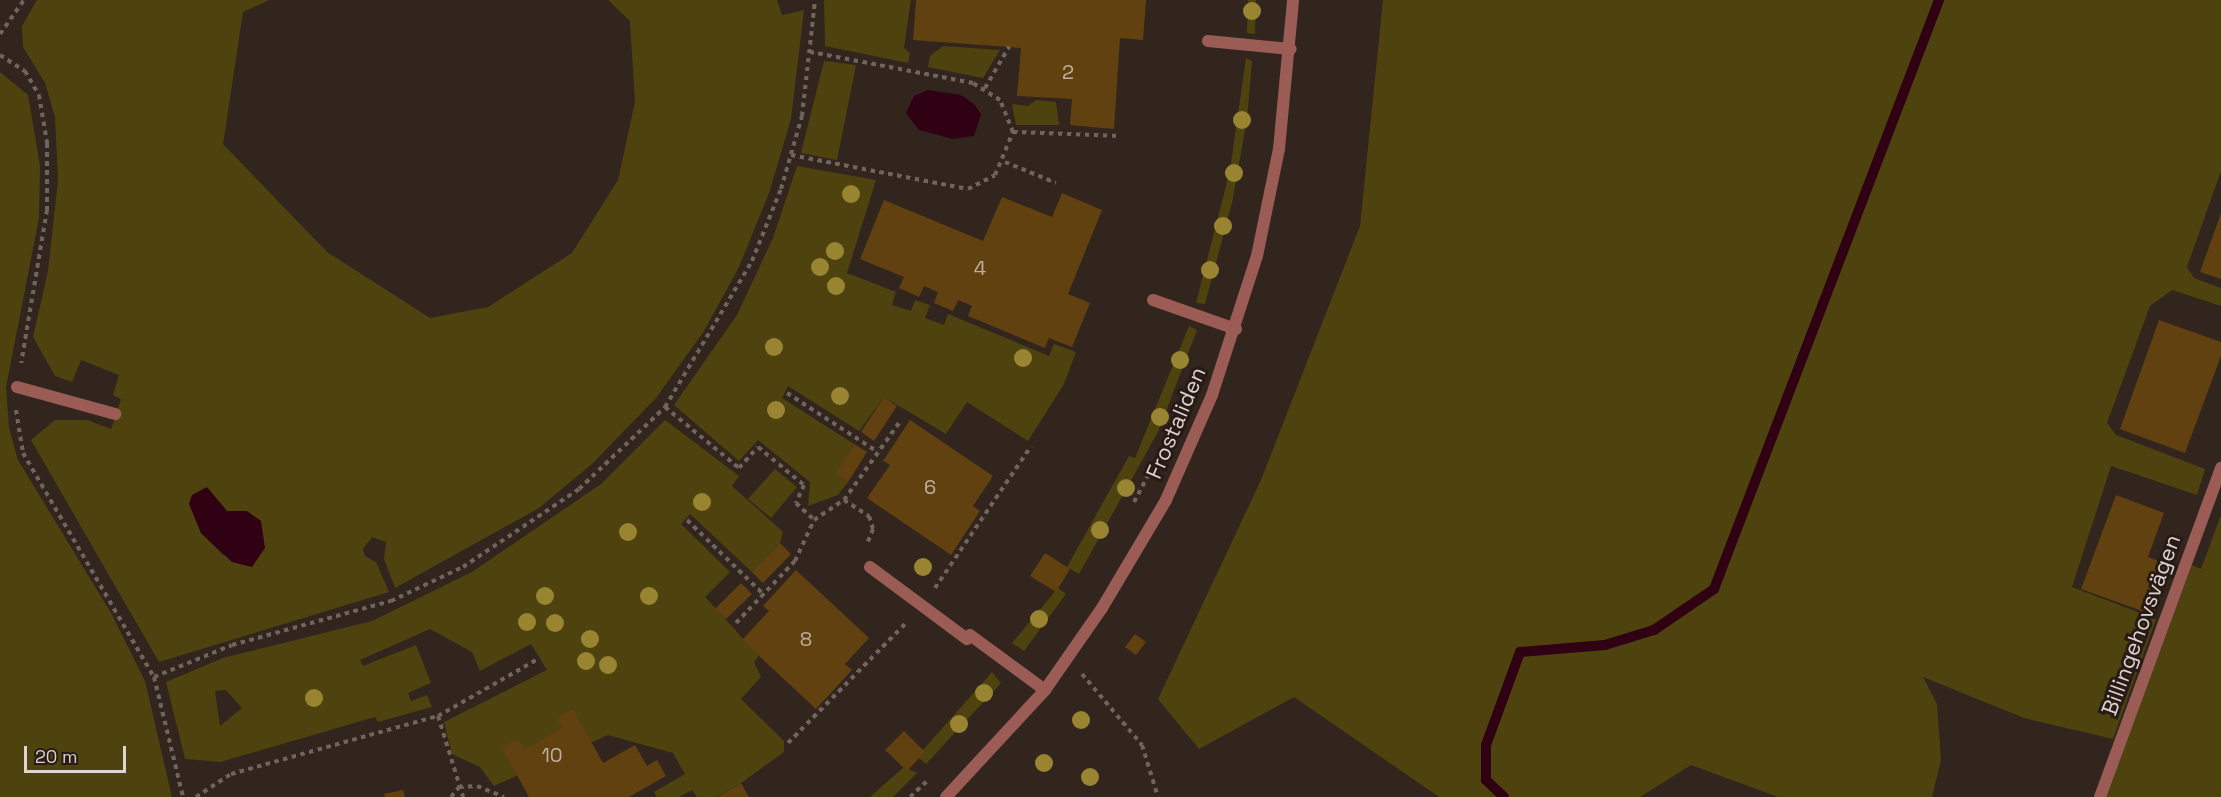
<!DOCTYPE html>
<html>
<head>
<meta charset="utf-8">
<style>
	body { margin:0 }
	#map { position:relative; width:2221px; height:797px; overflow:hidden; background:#32251e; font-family:"Space Grotesk",sans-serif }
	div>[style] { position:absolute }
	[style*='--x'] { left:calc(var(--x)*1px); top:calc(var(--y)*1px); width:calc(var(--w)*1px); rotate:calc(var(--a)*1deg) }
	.green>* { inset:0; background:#4e430f }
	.water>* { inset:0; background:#2f0113 }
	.stream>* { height:10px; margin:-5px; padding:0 5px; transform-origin:5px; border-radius:5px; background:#2f0113 }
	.building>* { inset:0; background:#61410f }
	.path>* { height:4px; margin-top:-2px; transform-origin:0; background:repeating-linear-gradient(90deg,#70655e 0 4.5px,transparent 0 9px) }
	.lane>* { height:12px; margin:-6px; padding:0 6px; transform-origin:6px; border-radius:6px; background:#9c5c56 }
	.street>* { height:12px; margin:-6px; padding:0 6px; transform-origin:6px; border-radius:6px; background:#9c5c56 }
	.trees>* { width:18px; height:18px; margin:-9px; border-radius:50%; background:#998432 }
	span { translate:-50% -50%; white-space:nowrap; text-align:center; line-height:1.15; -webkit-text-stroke:6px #281b15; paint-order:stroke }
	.number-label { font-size:20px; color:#beaf9f }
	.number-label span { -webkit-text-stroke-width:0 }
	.street-label { font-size:22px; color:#ddd4cf }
	.scale { position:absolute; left:24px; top:746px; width:102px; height:27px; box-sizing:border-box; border:3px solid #ddd4cf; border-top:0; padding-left:8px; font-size:18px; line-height:21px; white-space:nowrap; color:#ddd4cf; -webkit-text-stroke:4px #281b15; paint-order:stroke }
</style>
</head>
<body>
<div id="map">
	<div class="green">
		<i style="clip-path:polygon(evenodd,37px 0,269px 0,243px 12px,223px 144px,327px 252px,430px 318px,488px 307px,572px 253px,618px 180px,635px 102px,630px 21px,608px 0,777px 0,782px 15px,804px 10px,791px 119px,769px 193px,739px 267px,704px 331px,656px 398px,593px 463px,539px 508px,395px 588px,384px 559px,386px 542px,372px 537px,363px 549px,365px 556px,376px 562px,389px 592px,159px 662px,31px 440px,55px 420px,87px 420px,111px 429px,121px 399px,113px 395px,119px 375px,81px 360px,72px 382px,55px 376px,33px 337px,48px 271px,58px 181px,55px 117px,45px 83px,23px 47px,22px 26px,37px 0,213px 496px,227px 511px,241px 512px,224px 556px,201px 533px,194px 512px,213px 496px)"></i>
		<i style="clip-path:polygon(824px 0,911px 0,904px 48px,910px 53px,908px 63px,825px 46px)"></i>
		<i style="clip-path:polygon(1248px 0,1256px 0,1255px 34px,1247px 33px)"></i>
		<i style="clip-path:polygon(1383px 0,2221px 0,2221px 171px,2187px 267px,2194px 278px,2221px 288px,2221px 306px,2172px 290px,2150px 306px,2107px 423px,2116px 435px,2205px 469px,2197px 495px,2111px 466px,2072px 587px,2156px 619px,2113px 739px,2024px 718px,1923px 677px,1937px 704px,1941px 760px,1932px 797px,1778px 797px,1691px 765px,1640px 797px,1439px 797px,1294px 697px,1199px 749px,1158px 699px,1261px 480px,1360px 226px)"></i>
		<i style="clip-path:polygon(943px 46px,1000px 50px,983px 78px,928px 67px,930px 56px)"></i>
		<i style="clip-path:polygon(1246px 58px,1252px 61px,1247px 119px,1232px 203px,1205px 304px,1196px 303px,1230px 170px)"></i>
		<i style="clip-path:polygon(824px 61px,856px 65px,837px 160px,801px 153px)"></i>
		<i style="clip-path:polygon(0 72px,28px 95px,40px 166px,39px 218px,6px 387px,9px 428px,18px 460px,111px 613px,145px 681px,172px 797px,0 797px)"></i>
		<i style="clip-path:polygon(1036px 100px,1056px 102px,1059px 125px,1016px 125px,1012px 104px,1028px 106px)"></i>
		<i style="clip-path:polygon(797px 166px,876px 180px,847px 273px,896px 292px,892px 305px,911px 311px,915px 300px,930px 305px,925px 318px,944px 325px,948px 314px,1049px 356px,1054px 344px,1076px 352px,1064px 384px,1028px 441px,967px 402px,946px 434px,884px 397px,859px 431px,788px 386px,782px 398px,854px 444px,835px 474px,848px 482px,838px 495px,808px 506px,810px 482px,758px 440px,739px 461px,674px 405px,737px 315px,773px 238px)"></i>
		<i style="clip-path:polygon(1189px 326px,1197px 330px,1158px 432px,1079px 574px,1067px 567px,1129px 456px,1135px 458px)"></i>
		<i style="clip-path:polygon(evenodd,665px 420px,739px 476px,732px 486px,783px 532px,780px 543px,752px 572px,690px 514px,681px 524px,730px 572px,705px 597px,759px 656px,754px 662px,761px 677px,741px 699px,784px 741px,784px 752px,741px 783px,716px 797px,697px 797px,692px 790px,679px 797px,657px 797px,654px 792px,685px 774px,673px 753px,608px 735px,494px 786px,480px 767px,452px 754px,444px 722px,547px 670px,531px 644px,480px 671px,472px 652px,430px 629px,360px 660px,363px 666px,416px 645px,431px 683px,408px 693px,411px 701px,427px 695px,432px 707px,378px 722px,375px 717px,220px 762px,185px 759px,166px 682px,223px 658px,372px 621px,472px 572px,601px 484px,665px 420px,226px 690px,242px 708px,220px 726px,215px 691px,226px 690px)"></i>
		<i style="clip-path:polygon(775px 469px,797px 487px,771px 518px,748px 499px)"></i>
		<i style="clip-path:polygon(2221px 515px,2221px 797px,2106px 797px,2192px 565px,2201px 569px)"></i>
		<i style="clip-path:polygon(1058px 588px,1066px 594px,1024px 651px,1012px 643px)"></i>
		<i style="clip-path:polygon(992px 672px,1001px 683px,926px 764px,919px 758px,923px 750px)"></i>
		<i style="clip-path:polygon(904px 767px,917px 773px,893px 797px,870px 797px)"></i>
	</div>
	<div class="water">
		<i style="clip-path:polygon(928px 90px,961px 95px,974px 104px,981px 114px,974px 136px,953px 139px,919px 130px,906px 113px,914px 96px)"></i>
		<i style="clip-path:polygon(207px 487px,227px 511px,247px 511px,261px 521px,265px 548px,252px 567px,232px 562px,201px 533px,189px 504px,192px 495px)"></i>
	</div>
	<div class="stream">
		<i style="--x:1504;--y:797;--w:25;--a:-137"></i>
		<i style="--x:1486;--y:780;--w:35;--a:-90"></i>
		<i style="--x:1486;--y:745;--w:99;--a:-69.9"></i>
		<i style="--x:1520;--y:652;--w:85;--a:-4.7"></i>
		<i style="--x:1605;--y:645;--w:51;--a:-17"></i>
		<i style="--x:1654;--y:630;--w:73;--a:-34.3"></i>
		<i style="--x:1714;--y:589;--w:631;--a:-69.09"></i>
	</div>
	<div class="building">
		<i style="clip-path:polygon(916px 0,1146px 0,1143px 40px,1120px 38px,1114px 129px,1070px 125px,1072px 99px,1017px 96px,1021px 48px,913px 40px)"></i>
		<i style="clip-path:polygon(1062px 193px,1102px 210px,1068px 294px,1090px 303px,1072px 347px,1049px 338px,1045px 348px,968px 316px,972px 306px,958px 300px,953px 311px,934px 303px,938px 292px,924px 286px,919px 297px,899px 288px,904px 277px,860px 259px,884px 200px,983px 241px,1002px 197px,1052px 217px)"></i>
		<i style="clip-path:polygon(2221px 213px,2221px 279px,2200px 272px)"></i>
		<i style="clip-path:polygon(2159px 320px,2221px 342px,2221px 356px,2185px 453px,2120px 429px)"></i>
		<i style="clip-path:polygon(884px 397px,897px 406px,874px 441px,861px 432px)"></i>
		<i style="clip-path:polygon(910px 420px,993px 476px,973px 506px,980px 511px,951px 555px,867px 498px,890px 465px,883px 461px)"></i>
		<i style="clip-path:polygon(854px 444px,867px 452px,848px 482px,835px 474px)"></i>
		<i style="clip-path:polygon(2116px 495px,2164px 513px,2148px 557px,2172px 566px,2153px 615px,2081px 589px)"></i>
		<i style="clip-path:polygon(780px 543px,791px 554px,763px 583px,752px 572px)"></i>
		<i style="clip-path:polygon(1045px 553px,1070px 569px,1056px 592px,1030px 576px)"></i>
		<i style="clip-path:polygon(796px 570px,869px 638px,845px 664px,852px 670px,816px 709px,742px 640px,769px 611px,763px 606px)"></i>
		<i style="clip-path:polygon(741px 583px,752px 594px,726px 619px,715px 609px)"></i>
		<i style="clip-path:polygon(1135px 634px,1146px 642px,1136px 655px,1125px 647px)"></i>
		<i style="clip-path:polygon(573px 709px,603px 763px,635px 745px,647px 766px,657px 760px,666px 776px,629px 797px,529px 797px,502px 748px,518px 739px,524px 750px,563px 728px,557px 718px)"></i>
		<i style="clip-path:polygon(904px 731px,925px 752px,907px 771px,885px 750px)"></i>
		<i style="clip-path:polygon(741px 783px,749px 797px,717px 797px)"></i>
		<i style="clip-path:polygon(403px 790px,405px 797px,385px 797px,384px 794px)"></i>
	</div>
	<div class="path">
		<i style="--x:0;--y:34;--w:42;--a:-54.8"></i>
		<i style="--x:0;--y:55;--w:30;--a:33"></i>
		<i style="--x:25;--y:71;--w:28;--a:60"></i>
		<i style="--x:39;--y:95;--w:49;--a:80.5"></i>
		<i style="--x:47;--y:143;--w:67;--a:90"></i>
		<i style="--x:47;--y:210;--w:155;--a:99.6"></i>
		<i style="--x:985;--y:88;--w:48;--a:-59.7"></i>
		<i style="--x:1013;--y:132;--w:107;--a:2.1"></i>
		<i style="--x:791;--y:155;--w:180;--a:10.9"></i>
		<i style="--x:968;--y:189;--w:30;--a:-27"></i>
		<i style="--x:995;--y:175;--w:47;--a:-67.3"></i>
		<i style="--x:1013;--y:132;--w:35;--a:-112"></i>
		<i style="--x:1000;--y:100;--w:32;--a:-148"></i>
		<i style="--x:973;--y:83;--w:165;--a:-169.2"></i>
		<i style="--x:1005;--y:162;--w:55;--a:22.4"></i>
		<i style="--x:787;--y:393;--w:108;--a:33"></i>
		<i style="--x:665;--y:407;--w:96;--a:39.5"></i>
		<i style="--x:739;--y:468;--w:28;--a:-48"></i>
		<i style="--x:758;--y:447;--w:60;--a:39.6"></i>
		<i style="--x:804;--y:485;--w:20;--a:114"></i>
		<i style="--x:796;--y:503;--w:25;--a:43"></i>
		<i style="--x:16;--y:410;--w:44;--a:80.8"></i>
		<i style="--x:23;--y:453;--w:259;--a:59.7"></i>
		<i style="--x:154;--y:677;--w:123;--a:76.4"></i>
		<i style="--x:844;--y:500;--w:30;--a:33"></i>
		<i style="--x:869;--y:516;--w:14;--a:73"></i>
		<i style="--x:873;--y:529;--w:16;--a:112"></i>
		<i style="--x:1134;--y:502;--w:32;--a:-62"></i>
		<i style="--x:687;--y:520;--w:107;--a:44.2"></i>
		<i style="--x:935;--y:588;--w:171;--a:-55.9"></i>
		<i style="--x:736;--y:623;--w:86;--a:-46.4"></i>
		<i style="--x:795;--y:561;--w:45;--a:-65.1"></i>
		<i style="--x:814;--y:520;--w:36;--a:-34"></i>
		<i style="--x:844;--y:500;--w:98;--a:-54.5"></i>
		<i style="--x:1082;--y:674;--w:93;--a:49.8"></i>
		<i style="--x:1142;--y:745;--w:54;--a:72.9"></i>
		<i style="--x:154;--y:677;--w:84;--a:-22.3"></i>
		<i style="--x:232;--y:645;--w:165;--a:-15.5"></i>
		<i style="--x:391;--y:601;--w:80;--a:-25.3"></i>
		<i style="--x:463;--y:567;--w:140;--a:-33.9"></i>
		<i style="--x:579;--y:489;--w:119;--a:-43.6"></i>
		<i style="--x:665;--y:407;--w:170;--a:-59.2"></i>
		<i style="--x:752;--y:261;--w:78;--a:-68.1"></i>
		<i style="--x:781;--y:189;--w:76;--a:-74"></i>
		<i style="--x:802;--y:116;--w:117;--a:-83.6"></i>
		<i style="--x:438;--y:716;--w:85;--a:72.8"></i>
		<i style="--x:788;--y:743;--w:170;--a:-45.5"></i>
		<i style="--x:196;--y:797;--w:42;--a:-33.3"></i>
		<i style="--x:231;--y:774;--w:215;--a:-15.7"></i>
		<i style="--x:438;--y:716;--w:115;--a:-29.7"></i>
		<i style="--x:451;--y:797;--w:13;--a:-51"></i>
		<i style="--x:459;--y:787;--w:18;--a:-3"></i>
		<i style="--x:477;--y:786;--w:29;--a:22"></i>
		<i style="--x:910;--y:797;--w:23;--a:-43"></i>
	</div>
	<div class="lane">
		<i style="--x:1208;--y:41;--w:83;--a:5.5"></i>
		<i style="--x:1153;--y:300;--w:88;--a:19.3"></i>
		<i style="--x:17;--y:387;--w:102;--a:15.4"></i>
		<i style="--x:870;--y:567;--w:121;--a:36.6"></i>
		<i style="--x:970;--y:635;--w:93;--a:36.3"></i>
		<i style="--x:2100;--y:797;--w:351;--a:-69.8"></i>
	</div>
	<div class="street">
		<i style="--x:946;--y:797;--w:146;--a:-47.2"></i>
		<i style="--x:1045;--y:690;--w:100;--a:-55.2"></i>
		<i style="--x:1102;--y:608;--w:126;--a:-59.3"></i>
		<i style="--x:1166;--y:500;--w:115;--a:-66.3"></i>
		<i style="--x:1212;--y:395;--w:146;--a:-72.1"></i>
		<i style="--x:1257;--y:256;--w:109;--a:-78.4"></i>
		<i style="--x:1279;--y:149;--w:150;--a:-84.6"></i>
	</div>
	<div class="trees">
		<i style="left:1252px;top:11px"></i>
		<i style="left:1242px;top:120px"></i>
		<i style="left:1234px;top:173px"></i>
		<i style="left:851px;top:194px"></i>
		<i style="left:1223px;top:226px"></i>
		<i style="left:835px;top:251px"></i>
		<i style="left:820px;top:267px"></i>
		<i style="left:1210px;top:270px"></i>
		<i style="left:836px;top:286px"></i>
		<i style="left:774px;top:347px"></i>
		<i style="left:1023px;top:358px"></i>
		<i style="left:1180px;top:360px"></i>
		<i style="left:840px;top:396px"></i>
		<i style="left:776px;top:410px"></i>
		<i style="left:1160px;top:417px"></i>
		<i style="left:1126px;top:488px"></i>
		<i style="left:702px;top:502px"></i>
		<i style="left:1100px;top:530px"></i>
		<i style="left:628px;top:532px"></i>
		<i style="left:923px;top:567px"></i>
		<i style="left:545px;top:596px"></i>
		<i style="left:649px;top:596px"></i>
		<i style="left:1039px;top:619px"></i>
		<i style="left:527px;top:622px"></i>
		<i style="left:555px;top:623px"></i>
		<i style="left:590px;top:639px"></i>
		<i style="left:586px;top:661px"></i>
		<i style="left:608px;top:665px"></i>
		<i style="left:984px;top:693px"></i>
		<i style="left:314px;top:698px"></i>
		<i style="left:1081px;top:720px"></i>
		<i style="left:959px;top:724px"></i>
		<i style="left:1044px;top:763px"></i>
		<i style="left:1090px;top:777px"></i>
	</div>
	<div class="number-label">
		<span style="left:1068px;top:72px">2</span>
		<span style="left:980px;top:268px">4</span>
		<span style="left:930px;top:487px">6</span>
		<span style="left:806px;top:639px">8</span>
		<span style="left:552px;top:755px">10</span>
	</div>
	<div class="street-label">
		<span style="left:1176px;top:423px;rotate:-67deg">Frostaliden</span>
		<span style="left:2141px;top:625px;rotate:-70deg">Billingehovsvägen</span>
	</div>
	<div class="scale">20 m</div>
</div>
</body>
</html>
